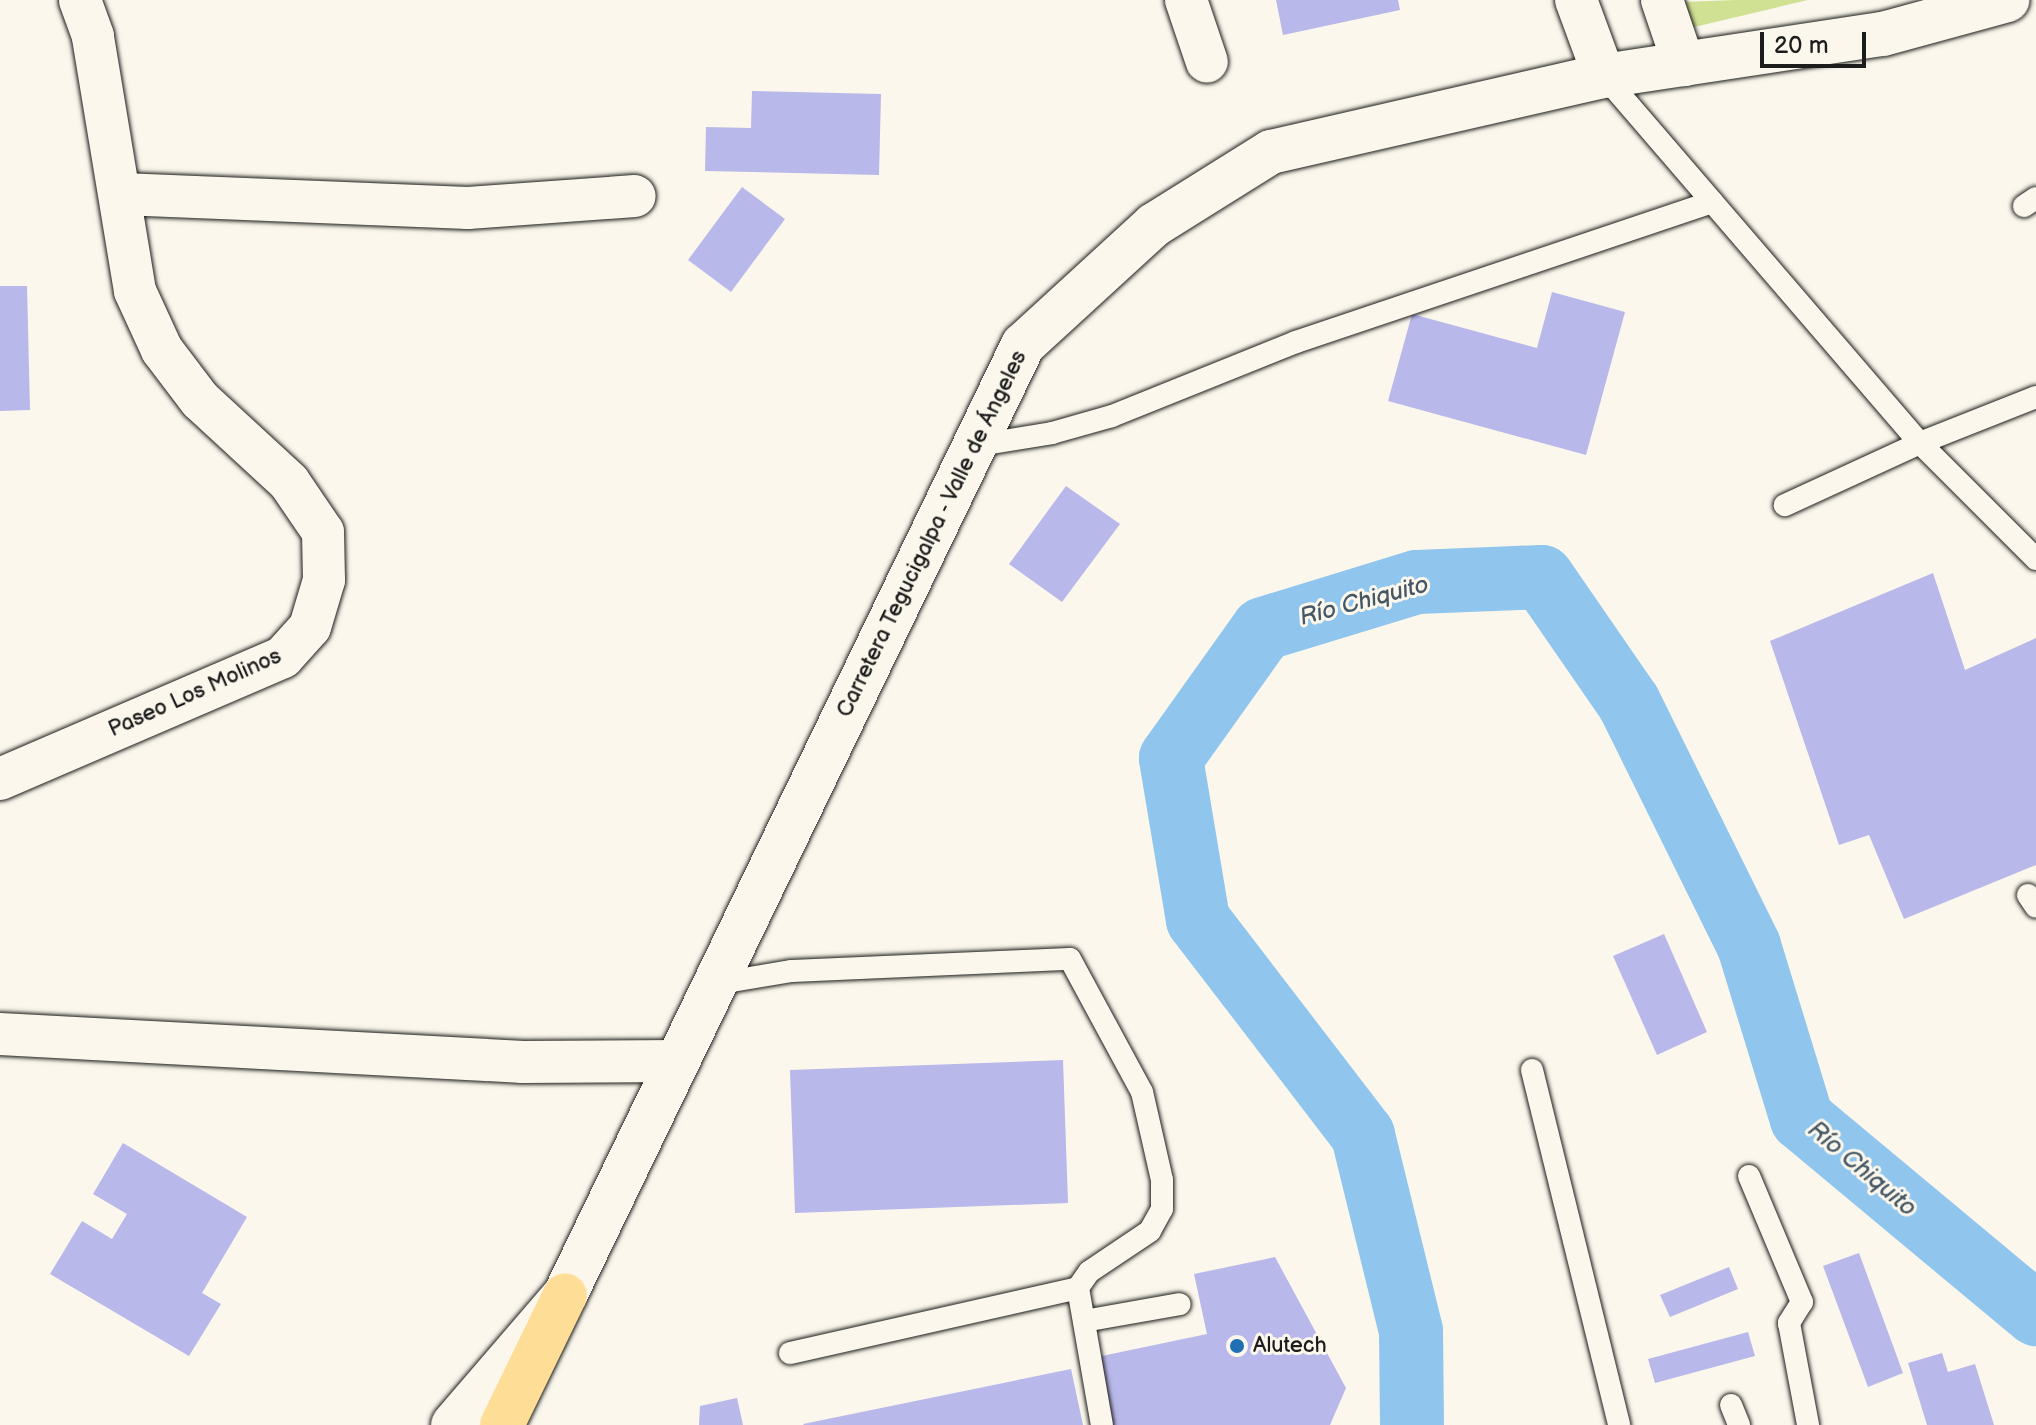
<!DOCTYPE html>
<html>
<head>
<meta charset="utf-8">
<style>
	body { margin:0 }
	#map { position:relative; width:2036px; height:1425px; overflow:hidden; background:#fbf7ec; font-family:"Balsamiq Sans",sans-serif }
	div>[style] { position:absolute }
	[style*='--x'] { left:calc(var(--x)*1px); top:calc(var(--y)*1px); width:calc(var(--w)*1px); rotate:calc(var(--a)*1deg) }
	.green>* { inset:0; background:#d1e194 }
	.river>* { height:64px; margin:-32px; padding:0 32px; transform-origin:32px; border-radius:32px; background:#90c5ed }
	.building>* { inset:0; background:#b9b8ea }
	.roads { filter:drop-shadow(0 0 2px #1c1c1c) drop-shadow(0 0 2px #1c1c1c) }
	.lane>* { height:22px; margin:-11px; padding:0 11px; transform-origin:11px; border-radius:11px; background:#fbf7ec }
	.street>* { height:42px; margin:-21px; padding:0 21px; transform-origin:21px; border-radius:21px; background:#fbf7ec }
	.secondary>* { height:44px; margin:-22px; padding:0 22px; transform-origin:22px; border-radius:22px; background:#fbf7ec }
	.highway>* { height:44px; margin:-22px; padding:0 22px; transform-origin:22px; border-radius:22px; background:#fedd96 }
	.dots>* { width:22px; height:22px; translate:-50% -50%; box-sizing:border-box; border:4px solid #fbf7ec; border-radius:50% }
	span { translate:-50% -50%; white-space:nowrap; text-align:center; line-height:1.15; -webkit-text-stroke:6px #fbf7ec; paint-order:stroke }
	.street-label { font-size:22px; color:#1c1c1c }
	.poi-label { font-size:22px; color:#1c1c1c }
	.left { translate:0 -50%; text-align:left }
	.water-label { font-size:24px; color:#455765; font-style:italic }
	.scale { position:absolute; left:1760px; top:32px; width:106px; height:36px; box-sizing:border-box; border:4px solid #1c1c1c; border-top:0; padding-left:10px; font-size:24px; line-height:28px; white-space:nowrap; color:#1c1c1c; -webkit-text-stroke:6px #fbf7ec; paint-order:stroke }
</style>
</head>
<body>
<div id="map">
	<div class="green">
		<i style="clip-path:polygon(1736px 0,1808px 0,1690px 28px,1680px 2px)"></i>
	</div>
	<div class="river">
		<i style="--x:1412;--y:1425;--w:94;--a:-90.6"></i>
		<i style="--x:1411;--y:1331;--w:202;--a:-103.8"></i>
		<i style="--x:1363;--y:1135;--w:271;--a:-127.5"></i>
		<i style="--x:1198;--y:920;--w:164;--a:-99.5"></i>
		<i style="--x:1171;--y:758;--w:158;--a:-54.5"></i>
		<i style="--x:1263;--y:629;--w:161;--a:-17"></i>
		<i style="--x:1417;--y:582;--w:125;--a:-2.3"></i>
		<i style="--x:1542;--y:577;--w:153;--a:55.4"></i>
		<i style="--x:1629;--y:703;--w:271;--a:63.7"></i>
		<i style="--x:1749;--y:946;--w:181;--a:73"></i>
		<i style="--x:1802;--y:1119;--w:305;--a:39.8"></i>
	</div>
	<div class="building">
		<i style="clip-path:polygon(1276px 0,1398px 0,1400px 10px,1283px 35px)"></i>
		<i style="clip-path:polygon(752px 91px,881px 94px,879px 175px,705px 171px,706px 127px,751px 128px)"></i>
		<i style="clip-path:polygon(742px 187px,785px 219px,731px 292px,688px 260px)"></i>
		<i style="clip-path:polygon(0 286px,27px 286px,30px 410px,0 411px)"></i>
		<i style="clip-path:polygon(1552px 292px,1625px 312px,1586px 455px,1388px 401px,1412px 314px,1537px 348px)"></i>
		<i style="clip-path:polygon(1066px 486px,1120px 524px,1062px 602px,1009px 564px)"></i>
		<i style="clip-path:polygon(1933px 573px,1965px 670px,2036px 638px,2036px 865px,1904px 919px,1869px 835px,1839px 845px,1770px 641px)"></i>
		<i style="clip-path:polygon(1664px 934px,1707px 1032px,1657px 1055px,1613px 956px)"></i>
		<i style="clip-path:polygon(1063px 1060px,1068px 1203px,795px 1213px,790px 1070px)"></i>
		<i style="clip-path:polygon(123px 1143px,247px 1217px,202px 1293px,221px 1304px,189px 1356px,50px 1274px,82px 1221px,112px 1239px,127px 1214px,93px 1194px)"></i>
		<i style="clip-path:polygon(1859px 1253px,1903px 1373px,1868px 1387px,1823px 1266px)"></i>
		<i style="clip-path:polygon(1275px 1257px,1346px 1388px,1330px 1425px,1111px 1425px,1097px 1357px,1207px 1334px,1194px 1274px)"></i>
		<i style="clip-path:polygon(1729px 1267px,1738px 1289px,1670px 1317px,1660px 1295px)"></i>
		<i style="clip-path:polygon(1748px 1332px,1755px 1356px,1655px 1383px,1648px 1359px)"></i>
		<i style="clip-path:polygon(1942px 1353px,1948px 1372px,1975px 1364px,1994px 1425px,1927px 1425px,1908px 1363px)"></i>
		<i style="clip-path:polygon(1071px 1369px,1083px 1425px,804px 1425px,803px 1424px)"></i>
		<i style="clip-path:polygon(737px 1398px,743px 1425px,699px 1425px,700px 1406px)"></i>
	</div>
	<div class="roads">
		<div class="lane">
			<i style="--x:1604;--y:76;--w:484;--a:49.3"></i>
			<i style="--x:1920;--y:443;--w:149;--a:155.3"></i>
			<i style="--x:2024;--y:206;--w:14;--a:-34"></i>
			<i style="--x:2036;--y:397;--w:125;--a:158.4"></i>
			<i style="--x:1920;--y:443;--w:164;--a:45"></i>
			<i style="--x:973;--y:446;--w:80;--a:-9.3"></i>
			<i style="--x:1052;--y:433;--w:62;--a:-15.8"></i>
			<i style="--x:1112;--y:416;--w:198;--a:-21.9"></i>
			<i style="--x:1296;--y:342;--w:439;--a:-18.6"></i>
			<i style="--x:2028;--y:895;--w:14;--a:56"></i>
			<i style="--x:714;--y:984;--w:79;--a:-9.5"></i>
			<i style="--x:792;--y:971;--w:278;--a:-2.5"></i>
			<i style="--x:1070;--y:959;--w:151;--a:61.6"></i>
			<i style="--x:1142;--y:1092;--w:90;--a:77.2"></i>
			<i style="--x:1162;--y:1180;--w:29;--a:90"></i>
			<i style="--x:1162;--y:1209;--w:25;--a:119"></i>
			<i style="--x:1150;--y:1231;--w:73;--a:146.1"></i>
			<i style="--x:1089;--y:1272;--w:19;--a:125"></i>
			<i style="--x:1078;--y:1288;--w:139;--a:80.1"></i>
			<i style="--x:1532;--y:1070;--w:366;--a:76.2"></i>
			<i style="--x:1749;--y:1176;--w:137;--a:67.2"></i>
			<i style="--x:1802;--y:1302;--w:25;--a:122"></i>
			<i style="--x:1789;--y:1323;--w:104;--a:79.4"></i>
			<i style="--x:1084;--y:1321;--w:97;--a:-10"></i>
			<i style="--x:790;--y:1353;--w:295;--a:-12.7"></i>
			<i style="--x:1731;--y:1405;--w:22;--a:68"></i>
		</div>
		<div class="street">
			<i style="--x:1186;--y:0;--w:65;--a:71.3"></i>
			<i style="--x:1576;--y:0;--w:81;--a:69.8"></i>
			<i style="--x:1662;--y:0;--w:69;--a:71.3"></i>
			<i style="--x:121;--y:194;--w:347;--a:2.3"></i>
			<i style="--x:468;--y:208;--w:167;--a:-4.1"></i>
			<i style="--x:0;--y:779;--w:308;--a:-23.3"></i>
			<i style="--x:283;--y:657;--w:40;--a:-48"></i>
			<i style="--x:310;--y:627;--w:49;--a:-73.4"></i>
			<i style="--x:324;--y:580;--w:48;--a:-91.2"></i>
			<i style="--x:323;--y:532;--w:60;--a:-124.2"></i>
			<i style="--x:289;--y:482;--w:121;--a:-137.3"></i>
			<i style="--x:200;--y:400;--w:63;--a:-127.2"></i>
			<i style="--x:162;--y:350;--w:65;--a:-114.6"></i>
			<i style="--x:135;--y:291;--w:258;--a:-99.4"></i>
			<i style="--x:93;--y:36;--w:38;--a:-110"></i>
			<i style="--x:0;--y:1034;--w:524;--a:3.06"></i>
			<i style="--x:523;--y:1062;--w:156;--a:-0.4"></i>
		</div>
		<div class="secondary">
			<i style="--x:453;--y:1425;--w:172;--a:-49.3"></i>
			<i style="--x:565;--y:1295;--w:1055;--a:-64.26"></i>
			<i style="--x:1023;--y:345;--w:178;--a:-42.5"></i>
			<i style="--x:1154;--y:225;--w:138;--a:-32"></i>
			<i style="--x:1271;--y:152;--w:342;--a:-12.9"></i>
			<i style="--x:1604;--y:76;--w:282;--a:-8.6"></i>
			<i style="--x:1883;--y:34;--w:129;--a:-15.3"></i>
		</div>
		<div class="highway">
			<i style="--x:502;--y:1425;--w:144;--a:-64.1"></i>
		</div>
	</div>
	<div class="dots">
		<i style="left:1237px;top:1346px;background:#1f6fb2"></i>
	</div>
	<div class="street-label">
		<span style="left:932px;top:534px;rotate:-64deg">Carretera Tegucigalpa - Valle de Ángeles</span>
		<span style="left:195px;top:693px;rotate:-24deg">Paseo Los Molinos</span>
	</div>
	<div class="poi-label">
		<span class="left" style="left:1253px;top:1346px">Alutech</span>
	</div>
	<div class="water-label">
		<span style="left:1364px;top:601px;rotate:-15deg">Río Chiquito</span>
		<span style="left:1862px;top:1169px;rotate:40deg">Río Chiquito</span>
	</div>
	<div class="scale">20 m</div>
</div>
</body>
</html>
